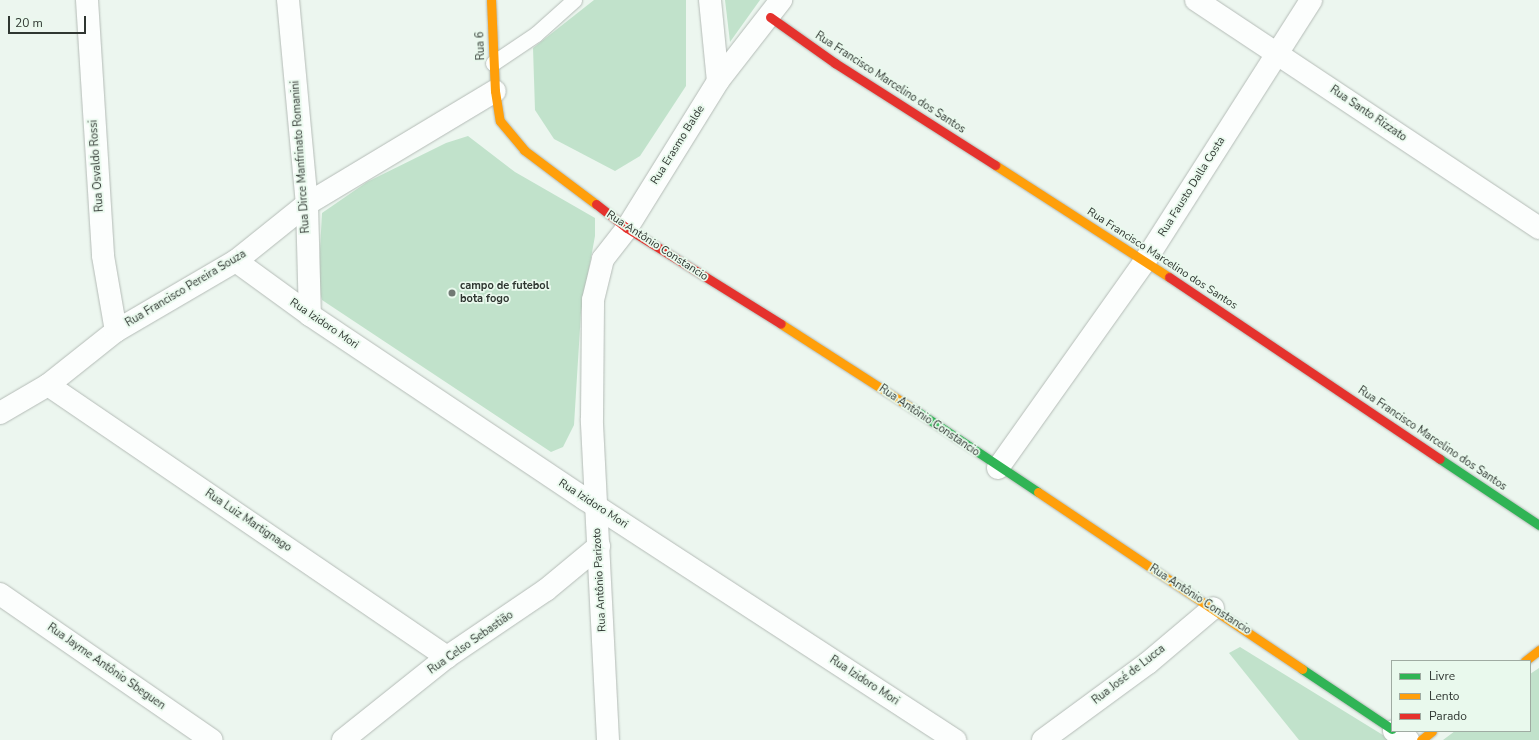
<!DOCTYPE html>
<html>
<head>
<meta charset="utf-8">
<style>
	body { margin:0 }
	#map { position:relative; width:1539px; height:740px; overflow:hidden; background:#ecf6ef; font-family:"Nunito Sans",sans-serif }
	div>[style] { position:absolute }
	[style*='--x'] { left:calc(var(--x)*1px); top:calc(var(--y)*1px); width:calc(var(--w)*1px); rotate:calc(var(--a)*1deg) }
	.green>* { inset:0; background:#c1e2cb }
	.roads { filter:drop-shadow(0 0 1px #b4bbb6) drop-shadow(0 0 1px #b4bbb6) }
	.lane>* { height:15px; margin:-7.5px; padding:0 7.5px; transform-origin:7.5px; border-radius:7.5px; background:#fcfefd }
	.street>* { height:22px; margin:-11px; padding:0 11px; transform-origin:11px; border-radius:11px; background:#fcfefd }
	.fast>* { height:9px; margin:-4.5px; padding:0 4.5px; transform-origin:4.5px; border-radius:4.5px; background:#30b455 }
	.slow>* { height:9px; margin:-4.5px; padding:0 4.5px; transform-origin:4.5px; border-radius:4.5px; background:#ff9f0a }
	.jam>* { height:9px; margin:-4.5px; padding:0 4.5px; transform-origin:4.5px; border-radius:4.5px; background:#e5322d }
	.dots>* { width:11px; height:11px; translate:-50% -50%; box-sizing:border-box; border:2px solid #e9f9ed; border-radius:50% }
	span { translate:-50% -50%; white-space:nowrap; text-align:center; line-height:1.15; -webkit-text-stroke:3.5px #e9f9ed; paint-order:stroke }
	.street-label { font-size:11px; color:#2f3631 }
	.poi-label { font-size:11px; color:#2f3631; font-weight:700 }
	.left { translate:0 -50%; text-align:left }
	.legend { position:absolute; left:1391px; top:660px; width:140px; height:72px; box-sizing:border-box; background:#e9f9ed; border:1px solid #9faba2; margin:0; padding:5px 7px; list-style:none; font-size:12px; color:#2f3631 }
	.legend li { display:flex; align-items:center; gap:8px; height:20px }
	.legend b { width:20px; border:1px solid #9faba2 }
	.scale { position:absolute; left:8px; top:16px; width:78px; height:18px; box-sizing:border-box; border:2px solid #2f3631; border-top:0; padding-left:5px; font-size:12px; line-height:14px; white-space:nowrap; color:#2f3631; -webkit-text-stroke:3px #e9f9ed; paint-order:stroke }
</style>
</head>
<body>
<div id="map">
	<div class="green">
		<i style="clip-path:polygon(594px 0,686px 0,686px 86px,640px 156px,615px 171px,554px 139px,535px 110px,533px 48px)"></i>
		<i style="clip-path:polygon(725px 0,760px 0,730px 42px)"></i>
		<i style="clip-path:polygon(468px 136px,515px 172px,595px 218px,595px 236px,581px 312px,574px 425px,563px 447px,551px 452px,322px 300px,318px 286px,322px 213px,367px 182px,446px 143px)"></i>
		<i style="clip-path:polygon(1240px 647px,1391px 740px,1299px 740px,1229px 653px)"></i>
		<i style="clip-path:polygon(1539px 668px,1539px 740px,1443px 740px,1455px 731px,1530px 731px,1530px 674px)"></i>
	</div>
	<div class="roads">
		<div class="lane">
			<i style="--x:493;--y:63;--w:52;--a:-34"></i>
			<i style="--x:536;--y:34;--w:51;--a:-41.8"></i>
		</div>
		<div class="street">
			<i style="--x:87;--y:0;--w:256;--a:86.4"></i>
			<i style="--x:103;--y:256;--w:76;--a:80.2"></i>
			<i style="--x:288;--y:0;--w:205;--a:84.7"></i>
			<i style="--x:307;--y:204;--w:111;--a:88.5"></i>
			<i style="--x:710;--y:0;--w:81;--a:84.4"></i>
			<i style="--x:1196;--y:0;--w:412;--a:33.6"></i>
			<i style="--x:236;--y:261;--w:92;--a:36.1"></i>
			<i style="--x:310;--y:315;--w:331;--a:33.8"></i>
			<i style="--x:585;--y:499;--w:442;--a:33.1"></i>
			<i style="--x:48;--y:385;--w:483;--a:34.3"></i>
			<i style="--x:0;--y:413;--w:56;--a:-30.3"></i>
			<i style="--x:48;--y:385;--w:87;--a:-38.5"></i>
			<i style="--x:116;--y:331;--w:139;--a:-30.3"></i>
			<i style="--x:236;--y:261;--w:91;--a:-38.8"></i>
			<i style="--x:307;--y:204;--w:219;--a:-31"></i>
			<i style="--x:998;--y:468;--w:254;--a:-54.6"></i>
			<i style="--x:1145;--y:261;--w:309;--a:-57.5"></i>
			<i style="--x:0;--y:594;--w:257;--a:34.6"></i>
			<i style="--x:1394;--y:731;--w:17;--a:33"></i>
			<i style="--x:343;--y:740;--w:133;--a:-38.6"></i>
			<i style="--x:447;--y:657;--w:120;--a:-34.1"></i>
			<i style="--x:546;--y:590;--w:69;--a:-39.7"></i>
			<i style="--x:608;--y:740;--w:321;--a:-92.9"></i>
			<i style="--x:592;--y:419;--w:119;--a:-89.5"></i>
			<i style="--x:593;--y:300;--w:42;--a:-76.3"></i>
			<i style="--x:603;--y:259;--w:39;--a:-52"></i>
			<i style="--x:627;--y:228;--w:173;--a:-58.2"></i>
			<i style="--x:718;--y:81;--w:103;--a:-52.1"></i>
			<i style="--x:1043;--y:740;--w:130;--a:-36.3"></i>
			<i style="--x:1148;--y:663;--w:85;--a:-40.2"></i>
		</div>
		<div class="fast">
			<i style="--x:912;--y:408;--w:151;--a:33.7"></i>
			<i style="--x:1440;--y:459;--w:119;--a:33.7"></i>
			<i style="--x:1302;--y:669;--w:108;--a:33.7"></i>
		</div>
		<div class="slow">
			<i style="--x:491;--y:0;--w:91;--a:87.5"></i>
			<i style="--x:495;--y:91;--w:30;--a:81"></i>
			<i style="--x:500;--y:121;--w:38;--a:50"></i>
			<i style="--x:524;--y:150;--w:90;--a:36.9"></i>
			<i style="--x:995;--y:165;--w:207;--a:32.8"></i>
			<i style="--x:781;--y:324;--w:156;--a:32.7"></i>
			<i style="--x:1038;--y:492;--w:318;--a:33.8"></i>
			<i style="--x:1525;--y:661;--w:18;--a:-38"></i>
			<i style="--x:1421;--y:740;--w:14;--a:-39"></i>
		</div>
		<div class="jam">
			<i style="--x:770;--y:17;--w:80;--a:35.3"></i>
			<i style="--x:835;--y:63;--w:190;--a:32.5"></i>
			<i style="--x:596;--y:204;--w:39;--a:38"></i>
			<i style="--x:627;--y:228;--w:181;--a:31.9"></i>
			<i style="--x:1169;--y:277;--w:326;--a:33.9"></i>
		</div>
	</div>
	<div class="dots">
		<i style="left:452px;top:293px;background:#717974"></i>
	</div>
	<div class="street-label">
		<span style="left:481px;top:46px;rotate:-92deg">Rua 6</span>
		<span style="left:890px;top:83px;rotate:33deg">Rua Francisco Marcelino dos Santos</span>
		<span style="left:1368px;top:114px;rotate:34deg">Rua Santo Rizzato</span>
		<span style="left:678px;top:145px;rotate:-58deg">Rua Erasmo Balde</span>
		<span style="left:301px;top:157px;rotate:-94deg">Rua Dirce Manfrinato Romanini</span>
		<span style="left:97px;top:166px;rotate:-94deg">Rua Osvaldo Rossi</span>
		<span style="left:1192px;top:187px;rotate:-58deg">Rua Fausto Dalla Costa</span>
		<span style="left:657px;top:246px;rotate:33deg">Rua Antônio Constancio</span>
		<span style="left:1162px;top:259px;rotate:33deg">Rua Francisco Marcelino dos Santos</span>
		<span style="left:186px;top:289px;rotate:-31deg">Rua Francisco Pereira Souza</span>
		<span style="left:324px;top:324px;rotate:34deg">Rua Izidoro Mori</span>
		<span style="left:929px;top:421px;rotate:34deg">Rua Antônio Constancio</span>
		<span style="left:1432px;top:439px;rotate:34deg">Rua Francisco Marcelino dos Santos</span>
		<span style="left:593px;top:504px;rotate:33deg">Rua Izidoro Mori</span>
		<span style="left:248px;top:521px;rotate:34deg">Rua Luiz Martignago</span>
		<span style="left:600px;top:580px;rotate:-93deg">Rua Antônio Parizoto</span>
		<span style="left:1200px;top:600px;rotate:33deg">Rua Antônio Constancio</span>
		<span style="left:471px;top:643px;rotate:-35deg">Rua Celso Sebastião</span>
		<span style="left:106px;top:667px;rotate:35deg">Rua Jayme Antônio Sbeguen</span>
		<span style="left:1129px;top:675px;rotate:-38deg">Rua José de Lucca</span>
		<span style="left:864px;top:681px;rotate:33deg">Rua Izidoro Mori</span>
	</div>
	<div class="poi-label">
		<span class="left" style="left:460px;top:293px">campo de futebol<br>bota fogo</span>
	</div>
	<ul class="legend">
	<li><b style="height:5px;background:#30b455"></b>Livre</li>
	<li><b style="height:5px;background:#ff9f0a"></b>Lento</li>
	<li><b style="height:5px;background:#e5322d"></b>Parado</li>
	</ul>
	<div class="scale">20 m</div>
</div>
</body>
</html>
